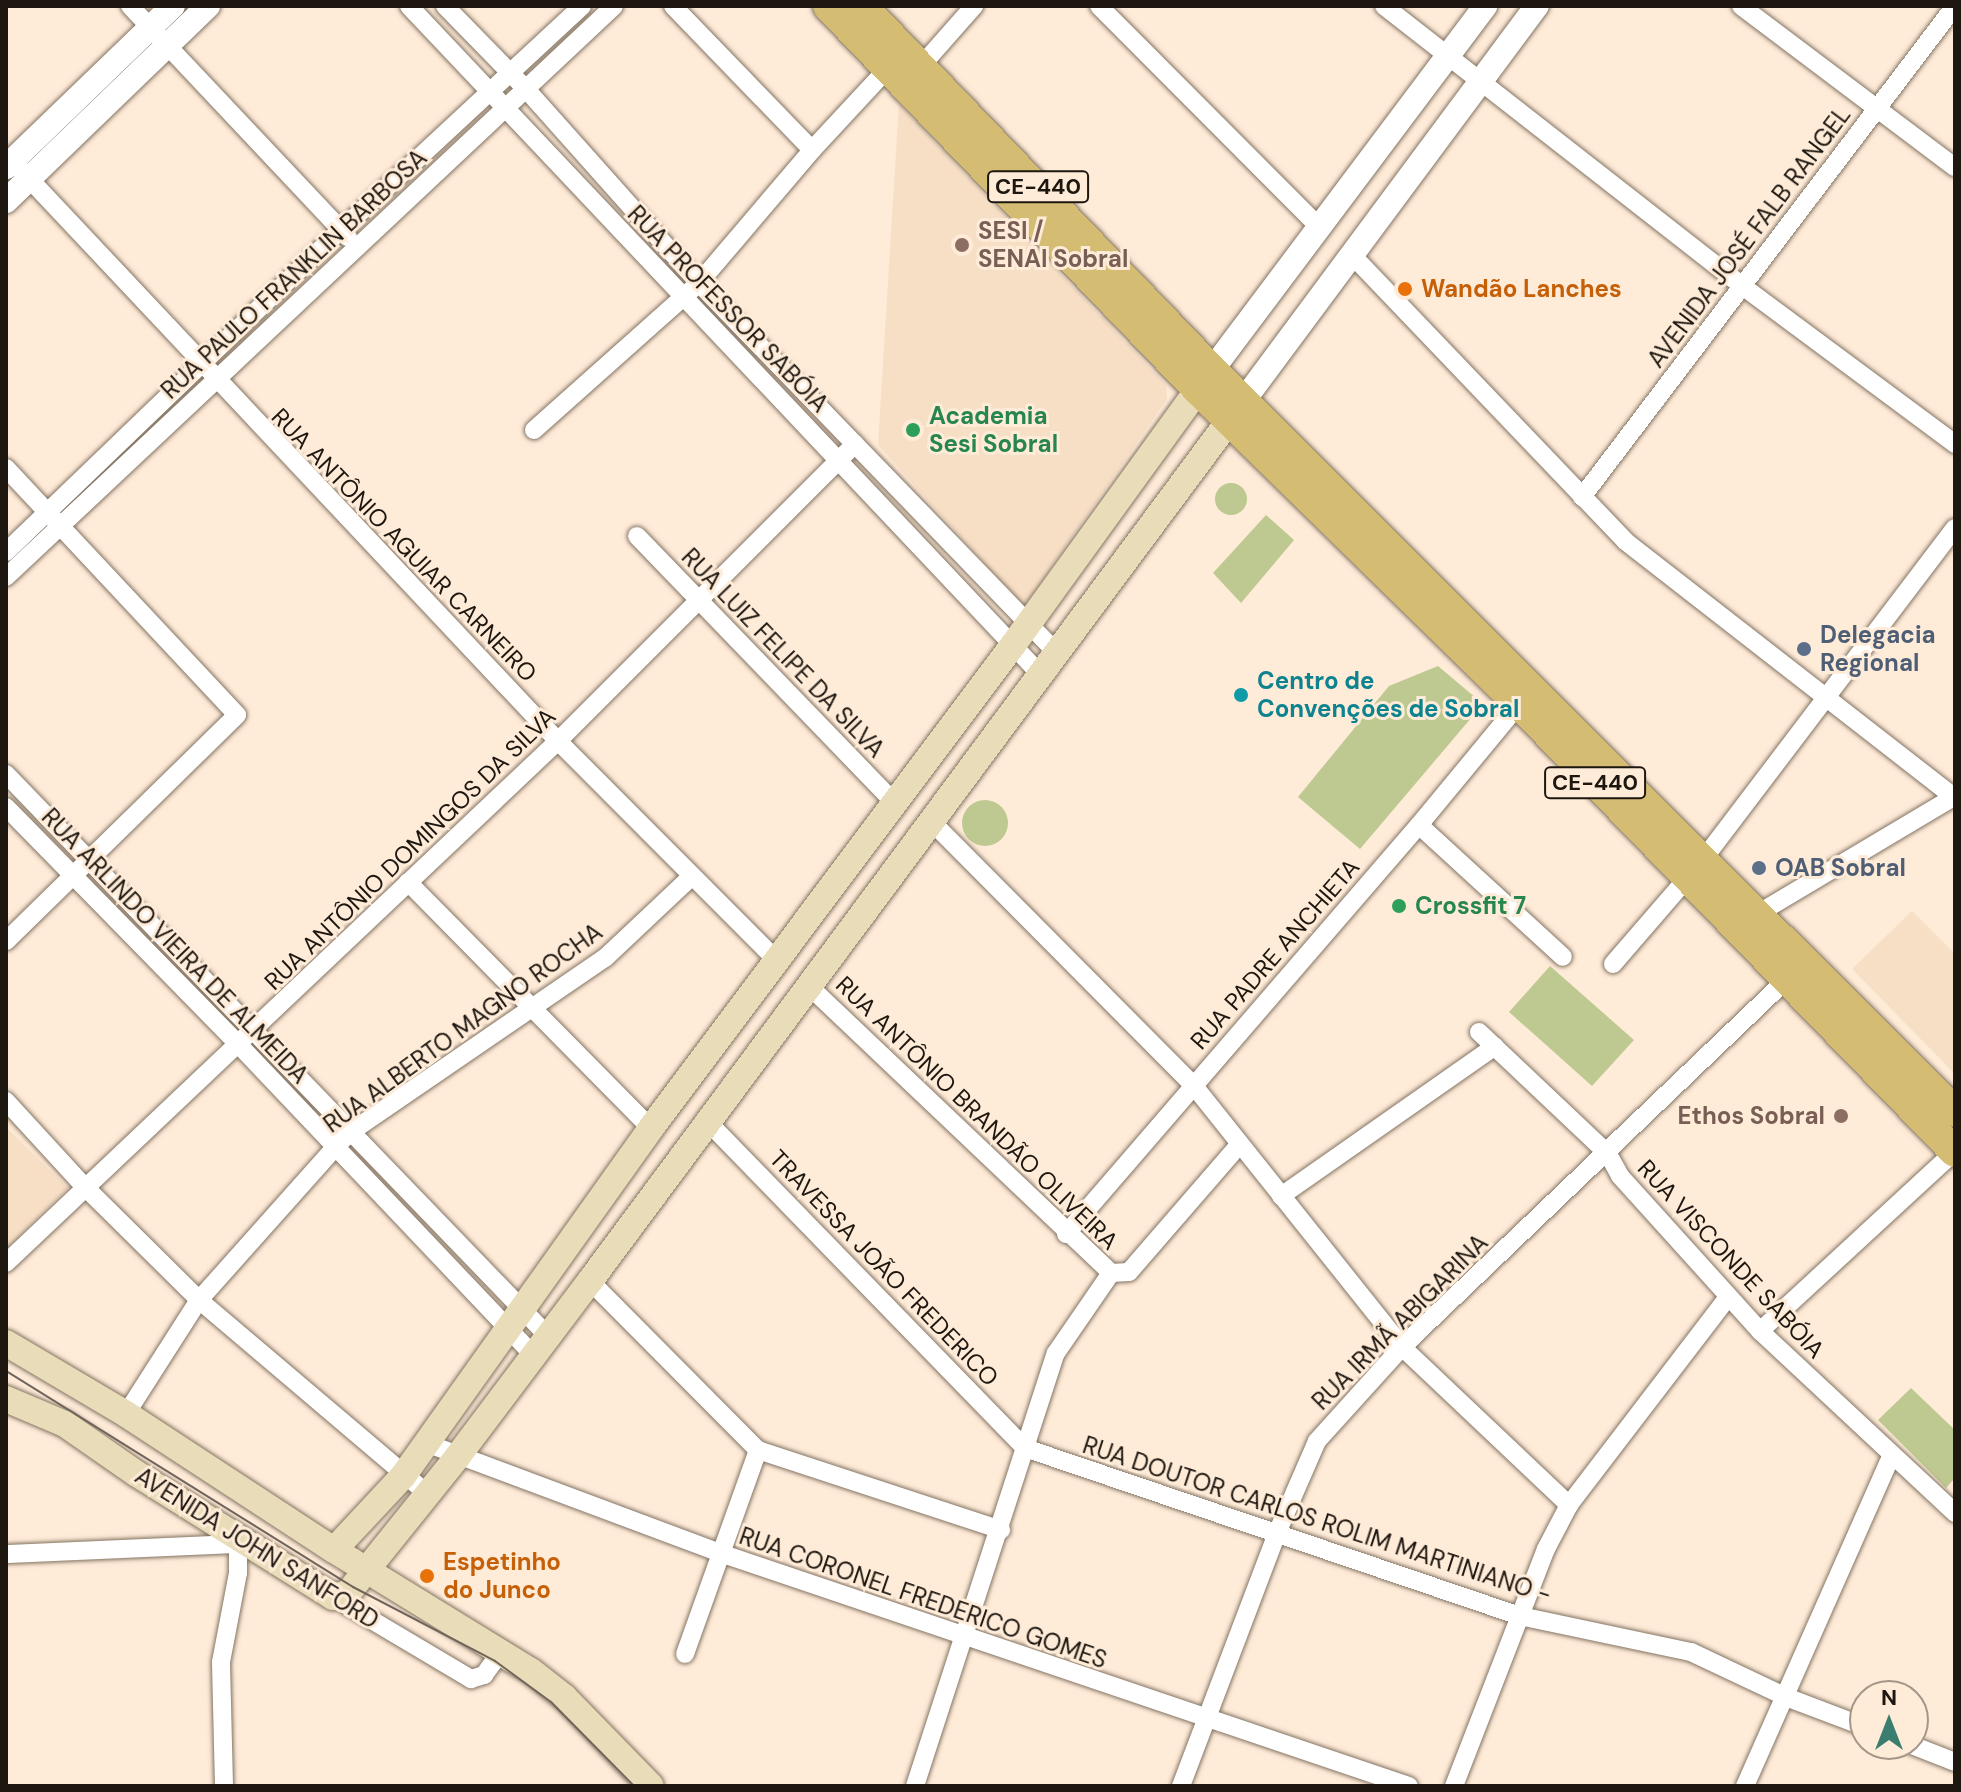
<!DOCTYPE html>
<html>
<head>
<meta charset="utf-8">
<style>
	body { margin:0 }
	#map { position:relative; width:1961px; height:1792px; overflow:hidden; background:#feebd8; font-family:"DM Sans",sans-serif }
	div>[style] { position:absolute }
	[style*='--x'] { left:calc(var(--x)*1px); top:calc(var(--y)*1px); width:calc(var(--w)*1px); rotate:calc(var(--a)*1deg) }
	.built>* { inset:0; background:#f7dfc6 }
	.green>* { inset:0; background:#bec991 }
	.round { border-radius:50% }
	.roads { filter:drop-shadow(0 0 2px #847463) drop-shadow(0 0 2px #847463) }
	.minor>* { height:18px; margin:-9px; padding:0 9px; transform-origin:9px; border-radius:9px; background:#fff }
	.tertiary>* { height:24px; margin:-12px; padding:0 12px; transform-origin:12px; border-radius:12px; background:#fff }
	.secondary>* { height:26px; margin:-13px; padding:0 13px; transform-origin:13px; border-radius:13px; background:#e9ddb9 }
	.primary>* { height:30px; margin:-15px; padding:0 15px; transform-origin:15px; border-radius:15px; background:#d4bc73 }
	.tram>* { height:2px; margin:-1px; padding:0 1px; transform-origin:1px; border-radius:1px; background:#70655a }
	.dots>* { width:22px; height:22px; translate:-50% -50%; box-sizing:border-box; border:4px solid #feebd8; border-radius:50% }
	span { translate:-50% -50%; white-space:nowrap; text-align:center; line-height:1.15; -webkit-text-stroke:6px #feebd8; paint-order:stroke }
	.shield-label span { padding:2px 6px; background:#feebd8; border:2px solid; border-radius:6px; -webkit-text-stroke-width:0 }
	.shield-label { font-size:22px; color:#1d1710; font-weight:700 }
	.education-label { font-size:24px; color:#785e54; font-weight:700 }
	.left { translate:0 -50%; text-align:left }
	.right { translate:-100% -50%; text-align:right }
	.street-label { font-size:24px; color:#1d1710 }
	.food-label { font-size:24px; color:#c56008; font-weight:700 }
	.leisure-label { font-size:24px; color:#27864d; font-weight:700 }
	.service-label { font-size:24px; color:#4e5e75; font-weight:700 }
	.culture-label { font-size:24px; color:#0d838f; font-weight:700 }
	.frame { position:absolute; inset:0; border:8px solid #1d1710; pointer-events:none }
	.north { position:absolute; left:1849px; top:1680px; width:80px; height:80px; box-sizing:border-box; background:#feebd8; border:2px solid #a49688; border-radius:50%; rotate:0deg; font-size:22px; font-weight:700; line-height:32px; text-align:center; color:#1d1710 }
	.north::after { content:''; display:block; margin:auto; width:28px; height:36px; background:#3b7d6e; clip-path:polygon(50% 0,100% 100%,50% 72%,0 100%) }
</style>
</head>
<body>
<div id="map">
	<div class="built">
		<i style="clip-path:polygon(899px 104px,1166px 385px,1167px 399px,1024px 607px,878px 445px)"></i>
		<i style="clip-path:polygon(1912px 911px,1955px 954px,1955px 1074px,1852px 969px)"></i>
		<i style="clip-path:polygon(6px 1127px,68px 1188px,6px 1249px)"></i>
	</div>
	<div class="green">
		<i class="round" style="left:1215px;top:483px;width:32px;height:32px"></i>
		<i style="clip-path:polygon(1266px 515px,1294px 540px,1241px 603px,1213px 573px)"></i>
		<i style="clip-path:polygon(1438px 666px,1483px 704px,1360px 849px,1298px 797px,1389px 686px)"></i>
		<i class="round" style="left:962px;top:800px;width:46px;height:46px"></i>
		<i style="clip-path:polygon(1550px 966px,1634px 1040px,1592px 1086px,1509px 1012px)"></i>
		<i style="clip-path:polygon(1911px 1388px,1955px 1430px,1955px 1478px,1946px 1488px,1878px 1420px)"></i>
	</div>
	<div class="roads">
		<div class="minor">
			<i style="--x:130;--y:6;--w:318;--a:46.7"></i>
			<i style="--x:409;--y:6;--w:919;--a:46.63"></i>
			<i style="--x:445;--y:6;--w:116;--a:45.7"></i>
			<i style="--x:526;--y:89;--w:260;--a:48.3"></i>
			<i style="--x:699;--y:283;--w:513;--a:45.95"></i>
			<i style="--x:673;--y:6;--w:200;--a:46"></i>
			<i style="--x:1099;--y:6;--w:313;--a:45.1"></i>
			<i style="--x:1384;--y:6;--w:453;--a:38"></i>
			<i style="--x:1741;--y:285;--w:267;--a:36.6"></i>
			<i style="--x:1741;--y:6;--w:268;--a:37"></i>
			<i style="--x:922;--y:65;--w:79;--a:-48.6"></i>
			<i style="--x:21;--y:170;--w:784;--a:46.76"></i>
			<i style="--x:558;--y:741;--w:310;--a:45.1"></i>
			<i style="--x:1352;--y:255;--w:395;--a:46.3"></i>
			<i style="--x:1625;--y:541;--w:417;--a:37.9"></i>
			<i style="--x:534;--y:430;--w:221;--a:-41.7"></i>
			<i style="--x:699;--y:283;--w:175;--a:-49.6"></i>
			<i style="--x:812;--y:150;--w:113;--a:-47.1"></i>
			<i style="--x:6;--y:468;--w:338;--a:46.9"></i>
			<i style="--x:237;--y:715;--w:323;--a:135.6"></i>
			<i style="--x:1582;--y:497;--w:617;--a:-52.78"></i>
			<i style="--x:637;--y:536;--w:370;--a:46"></i>
			<i style="--x:6;--y:552;--w:465;--a:-43.9"></i>
			<i style="--x:341;--y:230;--w:329;--a:-42.9"></i>
			<i style="--x:6;--y:577;--w:834;--a:-43.2"></i>
			<i style="--x:6;--y:774;--w:781;--a:46.04"></i>
			<i style="--x:6;--y:807;--w:334;--a:45.6"></i>
			<i style="--x:240;--y:1046;--w:427;--a:46.5"></i>
			<i style="--x:932;--y:822;--w:372;--a:45.2"></i>
			<i style="--x:1194;--y:1086;--w:334;--a:51.4"></i>
			<i style="--x:1402;--y:1347;--w:230;--a:43.4"></i>
			<i style="--x:1419;--y:825;--w:195;--a:42.5"></i>
			<i style="--x:408;--y:882;--w:346;--a:45.4"></i>
			<i style="--x:1749;--y:919;--w:240;--a:-30.8"></i>
			<i style="--x:1613;--y:964;--w:136;--a:-49.2"></i>
			<i style="--x:1702;--y:861;--w:418;--a:-52.8"></i>
			<i style="--x:810;--y:987;--w:415;--a:43.5"></i>
			<i style="--x:1479;--y:1032;--w:178;--a:43.4"></i>
			<i style="--x:1608;--y:1154;--w:25;--a:61"></i>
			<i style="--x:1620;--y:1176;--w:209;--a:47.9"></i>
			<i style="--x:1760;--y:1331;--w:267;--a:43"></i>
			<i style="--x:6;--y:1101;--w:115;--a:47.5"></i>
			<i style="--x:84;--y:1186;--w:162;--a:44.7"></i>
			<i style="--x:199;--y:1300;--w:300;--a:40.3"></i>
			<i style="--x:707;--y:1121;--w:456;--a:45.8"></i>
			<i style="--x:1025;--y:1448;--w:523;--a:18.75"></i>
			<i style="--x:1520;--y:1616;--w:175;--a:11.9"></i>
			<i style="--x:1691;--y:1652;--w:105;--a:25.3"></i>
			<i style="--x:1786;--y:1697;--w:85;--a:20.8"></i>
			<i style="--x:1281;--y:1196;--w:261;--a:-35"></i>
			<i style="--x:1066;--y:1234;--w:540;--a:-49.2"></i>
			<i style="--x:1419;--y:825;--w:157;--a:-50.4"></i>
			<i style="--x:6;--y:1263;--w:760;--a:-43.4"></i>
			<i style="--x:558;--y:741;--w:420;--a:-45"></i>
			<i style="--x:1111;--y:1273;--w:18;--a:-3"></i>
			<i style="--x:1129;--y:1272;--w:169;--a:-49.1"></i>
			<i style="--x:590;--y:1281;--w:238;--a:45.2"></i>
			<i style="--x:758;--y:1450;--w:256;--a:18.2"></i>
			<i style="--x:1760;--y:1331;--w:265;--a:-42.7"></i>
			<i style="--x:126;--y:1414;--w:135;--a:-57.4"></i>
			<i style="--x:199;--y:1300;--w:206;--a:-48.3"></i>
			<i style="--x:336;--y:1146;--w:22;--a:-43"></i>
			<i style="--x:352;--y:1131;--w:306;--a:-34.4"></i>
			<i style="--x:605;--y:958;--w:117;--a:-43.3"></i>
			<i style="--x:426;--y:1443;--w:317;--a:20.5"></i>
			<i style="--x:723;--y:1554;--w:724;--a:18.69"></i>
			<i style="--x:6;--y:1554;--w:232;--a:-2.5"></i>
			<i style="--x:333;--y:1597;--w:161;--a:30.7"></i>
			<i style="--x:471;--y:1679;--w:14;--a:-17"></i>
			<i style="--x:484;--y:1675;--w:29;--a:-54"></i>
			<i style="--x:685;--y:1654;--w:217;--a:-70.3"></i>
			<i style="--x:1909;--y:1744;--w:49;--a:21.4"></i>
			<i style="--x:224;--y:1786;--w:124;--a:-91.4"></i>
			<i style="--x:221;--y:1662;--w:91;--a:-79.2"></i>
			<i style="--x:238;--y:1573;--w:29;--a:-90"></i>
			<i style="--x:238;--y:1544;--w:10;--a:0"></i>
			<i style="--x:915;--y:1786;--w:455;--a:-72"></i>
			<i style="--x:1056;--y:1353;--w:97;--a:-55.5"></i>
			<i style="--x:1181;--y:1786;--w:271;--a:-69.2"></i>
			<i style="--x:1277;--y:1533;--w:100;--a:-66.5"></i>
			<i style="--x:1317;--y:1441;--w:127;--a:-47.9"></i>
			<i style="--x:1402;--y:1347;--w:531;--a:-43.7"></i>
			<i style="--x:1454;--y:1786;--w:254;--a:-68.8"></i>
			<i style="--x:1546;--y:1549;--w:50;--a:-62.4"></i>
			<i style="--x:1569;--y:1505;--w:262;--a:-52.6"></i>
			<i style="--x:1745;--y:1786;--w:362;--a:-66.1"></i>
		</div>
		<div class="tertiary">
			<i style="--x:6;--y:167;--w:232;--a:-44"></i>
			<i style="--x:6;--y:201;--w:281;--a:-44"></i>
			<i style="--x:1212;--y:370;--w:455;--a:-53.1"></i>
			<i style="--x:1244;--y:400;--w:491;--a:-53.4"></i>
		</div>
		<div class="secondary">
			<i style="--x:6;--y:1343;--w:139;--a:30.6"></i>
			<i style="--x:126;--y:1414;--w:249;--a:33.2"></i>
			<i style="--x:334;--y:1550;--w:231;--a:31.6"></i>
			<i style="--x:531;--y:1671;--w:42;--a:38.2"></i>
			<i style="--x:564;--y:1697;--w:124;--a:45.7"></i>
			<i style="--x:6;--y:1399;--w:64;--a:23"></i>
			<i style="--x:65;--y:1424;--w:88;--a:34.8"></i>
			<i style="--x:137;--y:1474;--w:231;--a:32.1"></i>
			<i style="--x:333;--y:1597;--w:16;--a:-15"></i>
			<i style="--x:348;--y:1593;--w:176;--a:-51.2"></i>
			<i style="--x:458;--y:1456;--w:219;--a:-53"></i>
			<i style="--x:590;--y:1281;--w:1090;--a:-53.39"></i>
			<i style="--x:334;--y:1550;--w:101;--a:-47"></i>
			<i style="--x:403;--y:1476;--w:427;--a:-54.5"></i>
			<i style="--x:651;--y:1128;--w:604;--a:-53.15"></i>
			<i style="--x:1013;--y:645;--w:332;--a:-54.1"></i>
		</div>
		<div class="primary">
			<i style="--x:828;--y:6;--w:533;--a:46.06"></i>
			<i style="--x:1198;--y:390;--w:449;--a:44.4"></i>
			<i style="--x:1519;--y:704;--w:625;--a:45.78"></i>
			<i style="--x:862;--y:6;--w:505;--a:46.12"></i>
			<i style="--x:1212;--y:370;--w:1050;--a:44.96"></i>
		</div>
	</div>
	<div class="tram">
		<i style="--x:6;--y:1371;--w:409;--a:31.9"></i>
		<i style="--x:353;--y:1587;--w:160;--a:27.5"></i>
		<i style="--x:495;--y:1661;--w:69;--a:36.2"></i>
		<i style="--x:551;--y:1702;--w:118;--a:45.3"></i>
	</div>
	<div class="dots">
		<i style="left:962px;top:245px;background:#8d6e63"></i>
		<i style="left:1405px;top:289px;background:#e8710a"></i>
		<i style="left:913px;top:430px;background:#2e9e5b"></i>
		<i style="left:1804px;top:649px;background:#5c6f8a"></i>
		<i style="left:1241px;top:695px;background:#0f9aa8"></i>
		<i style="left:1759px;top:868px;background:#5c6f8a"></i>
		<i style="left:1399px;top:906px;background:#2e9e5b"></i>
		<i style="left:1841px;top:1116px;background:#8d6e63"></i>
		<i style="left:427px;top:1576px;background:#e8710a"></i>
	</div>
	<div class="shield-label">
		<span style="left:1038px;top:187px">CE-440</span>
		<span style="left:1595px;top:783px">CE-440</span>
	</div>
	<div class="education-label">
		<span class="left" style="left:978px;top:245px">SESI /<br>SENAI Sobral</span>
		<span class="right" style="left:1825px;top:1116px">Ethos Sobral</span>
	</div>
	<div class="street-label">
		<span style="left:1749px;top:237px;rotate:-53deg">AVENIDA JOSÉ FALB RANGEL</span>
		<span style="left:294px;top:274px;rotate:-43deg">RUA PAULO FRANKLIN BARBOSA</span>
		<span style="left:728px;top:309px;rotate:46deg">RUA PROFESSOR SABÓIA</span>
		<span style="left:404px;top:545px;rotate:46deg">RUA ANTÔNIO AGUIAR CARNEIRO</span>
		<span style="left:783px;top:653px;rotate:46deg">RUA LUIZ FELIPE DA SILVA</span>
		<span style="left:410px;top:849px;rotate:-44deg">RUA ANTÔNIO DOMINGOS DA SILVA</span>
		<span style="left:175px;top:946px;rotate:46deg">RUA ARLINDO VIEIRA DE ALMEIDA</span>
		<span style="left:1275px;top:954px;rotate:-49deg">RUA PADRE ANCHIETA</span>
		<span style="left:463px;top:1028px;rotate:-36deg">RUA ALBERTO MAGNO ROCHA</span>
		<span style="left:977px;top:1113px;rotate:44deg">RUA ANTÔNIO BRANDÃO OLIVEIRA</span>
		<span style="left:1731px;top:1259px;rotate:47deg">RUA VISCONDE SABÓIA</span>
		<span style="left:884px;top:1268px;rotate:46deg">TRAVESSA JOÃO FREDERICO</span>
		<span style="left:1400px;top:1322px;rotate:-45deg">RUA IRMÃ ABIGARINA</span>
		<span style="left:1317px;top:1520px;rotate:18deg">RUA DOUTOR CARLOS ROLIM MARTINIANO -</span>
		<span style="left:257px;top:1548px;rotate:32deg">AVENIDA JOHN SANFORD</span>
		<span style="left:923px;top:1598px;rotate:19deg">RUA CORONEL FREDERICO GOMES</span>
	</div>
	<div class="food-label">
		<span class="left" style="left:1421px;top:289px">Wandão Lanches</span>
		<span class="left" style="left:443px;top:1576px">Espetinho<br>do Junco</span>
	</div>
	<div class="leisure-label">
		<span class="left" style="left:929px;top:430px">Academia<br>Sesi Sobral</span>
		<span class="left" style="left:1415px;top:906px">Crossfit 7</span>
	</div>
	<div class="service-label">
		<span class="left" style="left:1820px;top:649px">Delegacia<br>Regional</span>
		<span class="left" style="left:1775px;top:868px">OAB Sobral</span>
	</div>
	<div class="culture-label">
		<span class="left" style="left:1257px;top:695px">Centro de<br>Convenções de Sobral</span>
	</div>
	<div class="frame"></div>
	<div class="north">N</div>
</div>
</body>
</html>
